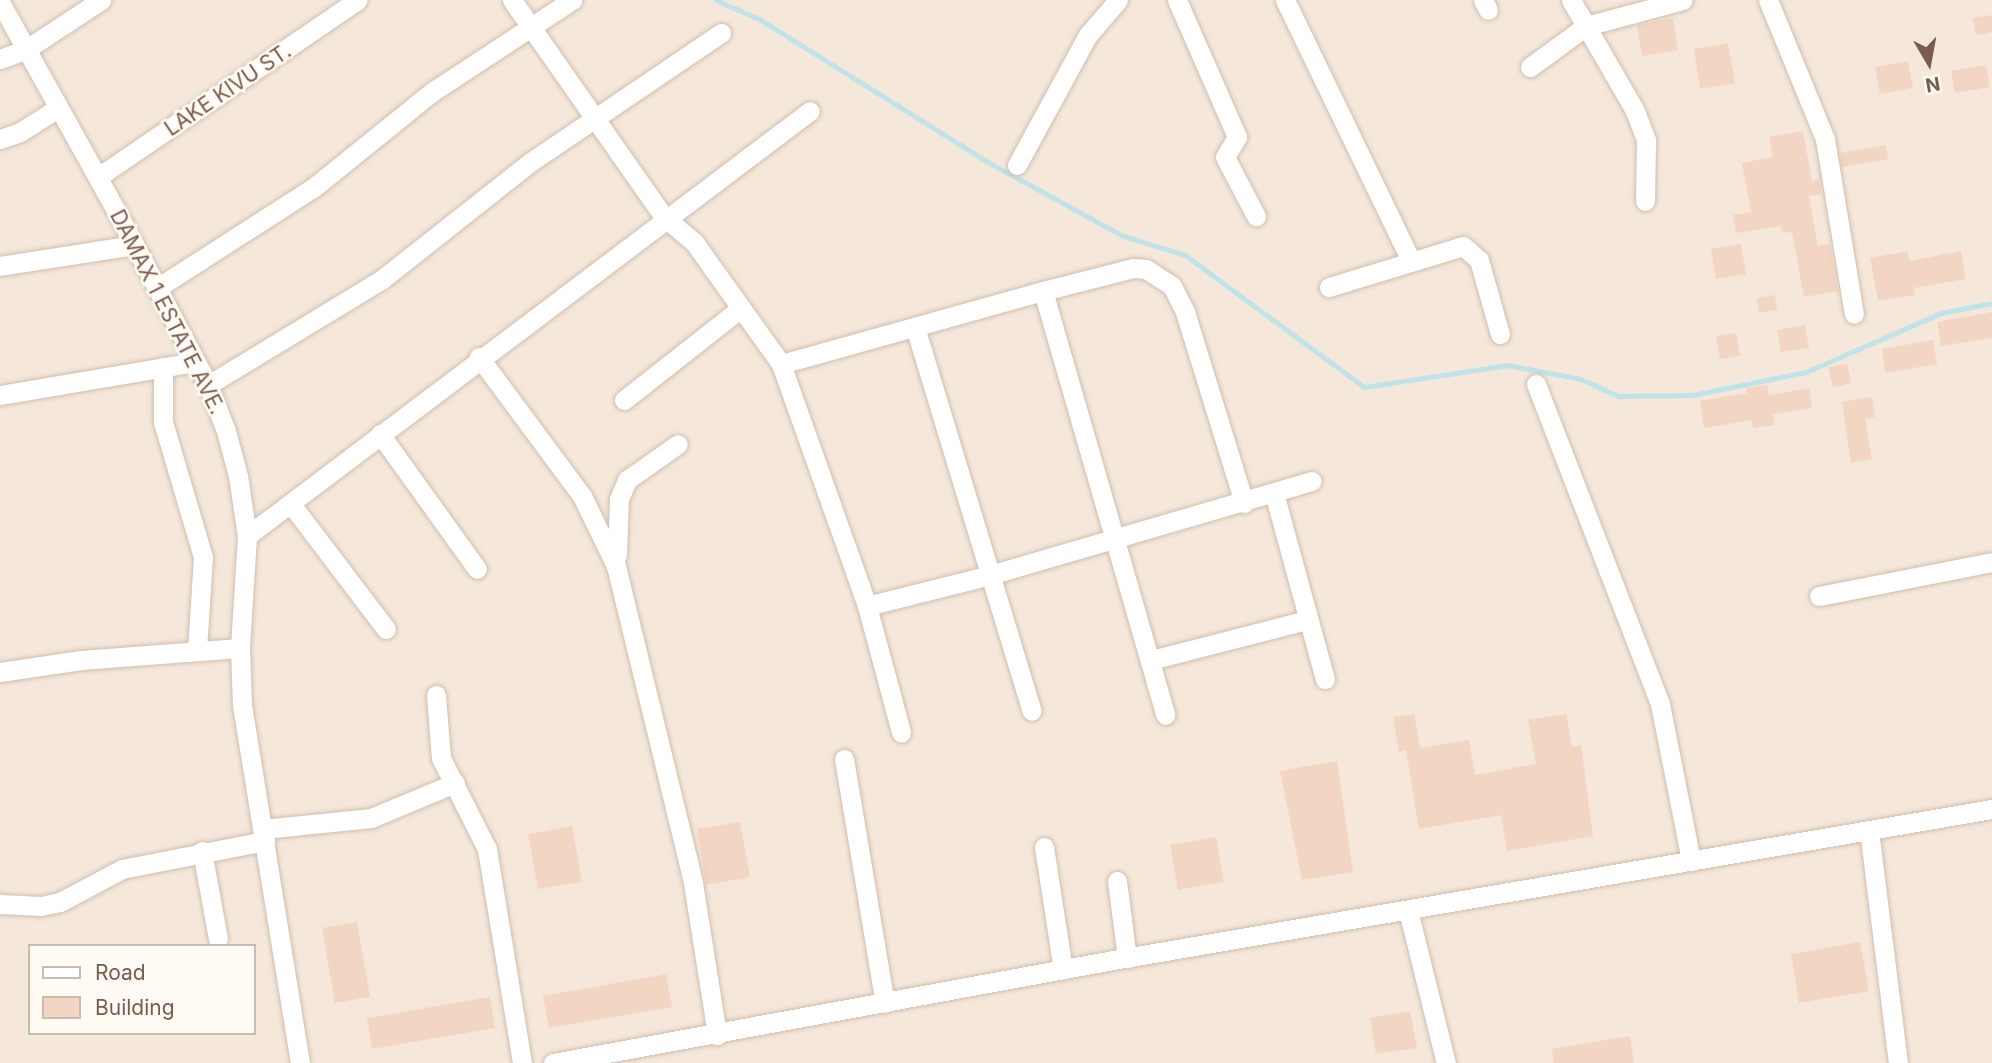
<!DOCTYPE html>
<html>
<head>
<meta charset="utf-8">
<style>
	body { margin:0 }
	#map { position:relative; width:1992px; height:1063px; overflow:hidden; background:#fdf6ec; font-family:Inter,sans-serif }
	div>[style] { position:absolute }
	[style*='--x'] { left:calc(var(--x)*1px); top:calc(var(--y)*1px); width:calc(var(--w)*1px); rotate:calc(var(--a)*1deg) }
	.residential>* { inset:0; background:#f5e8da }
	.stream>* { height:5px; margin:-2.5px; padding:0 2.5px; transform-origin:2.5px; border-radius:2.5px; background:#bfe3e8 }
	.building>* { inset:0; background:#f3d5c3 }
	.roads { filter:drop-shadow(0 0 2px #d1beb0) drop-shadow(0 0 2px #d1beb0) }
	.minor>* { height:19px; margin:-9.5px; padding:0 9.5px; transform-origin:9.5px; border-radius:9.5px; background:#fff }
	span { translate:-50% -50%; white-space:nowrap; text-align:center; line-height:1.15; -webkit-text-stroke:5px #fffaf3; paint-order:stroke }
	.street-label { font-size:21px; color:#7a5c4d }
	.legend { position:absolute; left:28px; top:944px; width:228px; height:91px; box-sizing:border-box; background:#fffaf3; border:2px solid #cabbb1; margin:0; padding:9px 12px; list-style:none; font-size:21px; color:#7a5c4d }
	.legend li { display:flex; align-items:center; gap:14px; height:35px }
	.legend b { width:35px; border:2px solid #cabbb1 }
	.north { position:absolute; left:1894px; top:28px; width:70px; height:70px; -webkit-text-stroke:5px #fffaf3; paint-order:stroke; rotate:170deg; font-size:19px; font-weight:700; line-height:28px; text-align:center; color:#7a5c4d }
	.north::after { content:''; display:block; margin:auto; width:24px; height:32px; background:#7a5c4d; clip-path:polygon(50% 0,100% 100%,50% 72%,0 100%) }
</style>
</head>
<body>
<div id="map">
	<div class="residential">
		<i style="clip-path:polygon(evenodd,0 0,1992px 0,1992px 1063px,0 1063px,0 0,30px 946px,254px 946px,254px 1033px,30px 1033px,30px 946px)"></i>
	</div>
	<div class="stream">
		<i style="--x:716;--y:0;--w:47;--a:23.8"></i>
		<i style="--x:759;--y:19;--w:268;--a:32"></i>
		<i style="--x:986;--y:161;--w:154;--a:28.7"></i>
		<i style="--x:1121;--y:235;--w:67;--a:17.4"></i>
		<i style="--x:1185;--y:255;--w:222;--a:36.4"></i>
		<i style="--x:1364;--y:387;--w:146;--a:-8.7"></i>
		<i style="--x:1508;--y:365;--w:74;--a:10.9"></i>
		<i style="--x:1581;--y:379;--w:41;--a:24.7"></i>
		<i style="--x:1618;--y:396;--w:75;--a:-0.8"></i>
		<i style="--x:1693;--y:395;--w:115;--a:-11.5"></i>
		<i style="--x:1806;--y:372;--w:147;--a:-23.6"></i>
		<i style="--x:1941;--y:313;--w:52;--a:-11.1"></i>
	</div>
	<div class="building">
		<i style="clip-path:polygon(1992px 15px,1992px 32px,1976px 35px,1973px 18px)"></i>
		<i style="clip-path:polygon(1673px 18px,1678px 50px,1642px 56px,1637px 25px)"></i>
		<i style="clip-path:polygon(1728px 43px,1735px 83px,1700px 89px,1694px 49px)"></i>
		<i style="clip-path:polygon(1908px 61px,1913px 88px,1880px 94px,1875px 67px)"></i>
		<i style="clip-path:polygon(1986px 65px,1990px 87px,1955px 93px,1951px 71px)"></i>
		<i style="clip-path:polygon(1803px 131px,1812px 181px,1819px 180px,1822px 194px,1809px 196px,1818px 246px,1830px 244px,1838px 291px,1804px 297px,1792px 232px,1782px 233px,1781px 226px,1736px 233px,1733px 215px,1751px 212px,1742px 163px,1773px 157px,1769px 137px)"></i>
		<i style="clip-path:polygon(1886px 145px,1888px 159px,1842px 167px,1840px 153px)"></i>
		<i style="clip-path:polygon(1741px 244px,1746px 274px,1716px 279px,1711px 249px)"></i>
		<i style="clip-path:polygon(1908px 251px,1909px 261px,1961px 251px,1966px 279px,1914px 288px,1915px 295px,1878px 301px,1870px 258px)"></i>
		<i style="clip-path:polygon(1775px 295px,1777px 310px,1759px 313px,1757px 298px)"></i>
		<i style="clip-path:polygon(1992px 312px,1992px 338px,1941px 346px,1937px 322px)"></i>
		<i style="clip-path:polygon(1805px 325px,1809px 348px,1781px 352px,1777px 330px)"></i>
		<i style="clip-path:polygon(1736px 333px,1740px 356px,1720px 359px,1716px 336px)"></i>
		<i style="clip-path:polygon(1933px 340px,1937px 364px,1885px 373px,1882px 349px)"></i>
		<i style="clip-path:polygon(1847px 364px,1851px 383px,1833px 387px,1828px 367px)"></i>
		<i style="clip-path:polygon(1767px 385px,1769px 395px,1809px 388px,1812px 408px,1773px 414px,1774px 425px,1753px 428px,1752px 420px,1704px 428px,1700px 401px,1747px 393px,1746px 388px)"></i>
		<i style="clip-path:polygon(1872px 397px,1875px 417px,1865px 419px,1872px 459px,1851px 463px,1842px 402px)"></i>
		<i style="clip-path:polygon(1414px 714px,1420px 748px,1469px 740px,1475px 775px,1536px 764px,1528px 720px,1566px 714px,1572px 747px,1581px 745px,1593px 836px,1507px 851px,1501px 815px,1419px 829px,1406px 750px,1399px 752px,1393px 717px)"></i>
		<i style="clip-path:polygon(1337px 761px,1353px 872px,1302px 880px,1280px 771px)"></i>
		<i style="clip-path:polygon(740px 822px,750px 877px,706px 885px,697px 829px)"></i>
		<i style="clip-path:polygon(572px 826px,582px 882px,538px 889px,528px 834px)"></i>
		<i style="clip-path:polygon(1216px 837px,1224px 882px,1178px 890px,1170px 845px)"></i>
		<i style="clip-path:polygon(357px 922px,370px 997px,335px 1003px,322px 928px)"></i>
		<i style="clip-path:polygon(1860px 942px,1869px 991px,1799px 1003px,1791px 954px)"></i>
		<i style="clip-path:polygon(666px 974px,672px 1007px,549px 1028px,543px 996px)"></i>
		<i style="clip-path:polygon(490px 997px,495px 1028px,372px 1049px,367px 1018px)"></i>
		<i style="clip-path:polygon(1410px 1011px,1417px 1048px,1376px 1054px,1370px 1018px)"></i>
		<i style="clip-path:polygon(1630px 1036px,1634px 1063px,1554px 1063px,1552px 1049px)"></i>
	</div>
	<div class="roads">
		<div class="minor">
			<i style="--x:512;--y:0;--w:265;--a:55"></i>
			<i style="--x:664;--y:217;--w:39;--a:40"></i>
			<i style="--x:694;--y:242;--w:150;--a:54.5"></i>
			<i style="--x:781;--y:364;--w:257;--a:70.4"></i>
			<i style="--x:867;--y:606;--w:131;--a:74.9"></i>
			<i style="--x:1177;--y:0;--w:150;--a:66.3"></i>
			<i style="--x:1237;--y:137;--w:23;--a:121"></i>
			<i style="--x:1225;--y:157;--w:67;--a:62.3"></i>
			<i style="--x:1285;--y:0;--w:288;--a:64.2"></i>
			<i style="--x:1483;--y:0;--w:11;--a:63"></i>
			<i style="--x:1571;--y:0;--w:128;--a:60"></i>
			<i style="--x:1635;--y:111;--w:31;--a:69"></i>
			<i style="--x:1646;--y:140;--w:61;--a:90.9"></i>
			<i style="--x:1768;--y:0;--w:150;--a:67.7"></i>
			<i style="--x:1825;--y:139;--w:177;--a:80.6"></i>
			<i style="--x:0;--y:2;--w:243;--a:60.9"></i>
			<i style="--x:118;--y:214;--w:193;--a:62.2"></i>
			<i style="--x:208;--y:385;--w:49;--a:68.6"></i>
			<i style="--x:226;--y:431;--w:47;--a:75.1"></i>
			<i style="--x:238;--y:476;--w:61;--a:81.5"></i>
			<i style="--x:247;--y:536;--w:112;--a:93.6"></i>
			<i style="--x:240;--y:648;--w:57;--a:88"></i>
			<i style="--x:242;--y:705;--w:363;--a:80.8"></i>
			<i style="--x:0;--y:59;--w:27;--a:-20"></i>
			<i style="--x:25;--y:50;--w:91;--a:-33.3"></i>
			<i style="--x:1530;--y:67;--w:69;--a:-36.2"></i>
			<i style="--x:1586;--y:26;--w:100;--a:-15"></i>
			<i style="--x:0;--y:139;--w:21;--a:-19"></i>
			<i style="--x:20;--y:132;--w:45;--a:-32.3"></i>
			<i style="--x:1017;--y:165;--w:148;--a:-61.4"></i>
			<i style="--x:1088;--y:35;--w:46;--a:-49.4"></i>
			<i style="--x:98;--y:177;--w:314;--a:-34.3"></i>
			<i style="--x:0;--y:266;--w:136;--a:-8.9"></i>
			<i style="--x:1329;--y:287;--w:140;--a:-17"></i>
			<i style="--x:1463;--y:246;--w:21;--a:41"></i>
			<i style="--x:1479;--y:260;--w:77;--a:74.2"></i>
			<i style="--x:157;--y:288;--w:185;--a:-32.7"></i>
			<i style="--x:313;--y:188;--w:153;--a:-38.9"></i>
			<i style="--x:432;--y:92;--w:168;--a:-33.3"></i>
			<i style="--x:1043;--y:291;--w:441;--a:73.9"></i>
			<i style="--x:915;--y:327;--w:401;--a:73.1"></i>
			<i style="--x:479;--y:357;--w:173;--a:53.5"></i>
			<i style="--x:582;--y:496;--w:78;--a:64.1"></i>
			<i style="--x:616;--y:566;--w:326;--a:76.3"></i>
			<i style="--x:693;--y:883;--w:154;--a:81"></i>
			<i style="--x:781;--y:364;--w:272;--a:-15.6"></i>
			<i style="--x:1043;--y:291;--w:93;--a:-14.3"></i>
			<i style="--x:1133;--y:268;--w:13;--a:4"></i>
			<i style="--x:1146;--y:269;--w:31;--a:33"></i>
			<i style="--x:1172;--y:286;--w:29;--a:63"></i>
			<i style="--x:1185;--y:312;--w:200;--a:72.8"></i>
			<i style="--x:163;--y:367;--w:55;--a:90"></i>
			<i style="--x:163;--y:422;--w:141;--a:73.5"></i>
			<i style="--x:203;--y:557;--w:93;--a:93.7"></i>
			<i style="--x:1536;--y:384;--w:343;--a:68.8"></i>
			<i style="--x:1660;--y:704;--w:160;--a:78.8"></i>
			<i style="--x:208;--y:385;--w:202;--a:-31.3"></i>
			<i style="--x:381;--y:280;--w:189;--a:-38.3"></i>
			<i style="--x:529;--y:163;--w:232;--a:-34.1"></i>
			<i style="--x:0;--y:395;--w:198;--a:-9.6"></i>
			<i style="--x:624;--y:400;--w:149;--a:-38.2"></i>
			<i style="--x:380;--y:434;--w:166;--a:54.3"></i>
			<i style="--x:1274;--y:493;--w:193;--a:74.7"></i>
			<i style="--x:291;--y:504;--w:157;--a:52.8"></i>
			<i style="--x:247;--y:536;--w:705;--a:-37.05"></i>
			<i style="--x:617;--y:555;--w:56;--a:-88"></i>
			<i style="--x:619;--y:499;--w:21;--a:-67"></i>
			<i style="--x:627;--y:480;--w:62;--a:-35.2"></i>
			<i style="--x:1819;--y:596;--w:176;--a:-11.1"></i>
			<i style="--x:867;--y:606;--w:127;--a:-14.1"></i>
			<i style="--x:990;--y:575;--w:335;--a:-16.3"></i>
			<i style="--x:1151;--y:660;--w:161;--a:-14.4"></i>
			<i style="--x:0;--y:672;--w:82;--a:-8.4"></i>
			<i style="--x:81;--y:660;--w:159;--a:-4.3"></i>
			<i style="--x:436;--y:695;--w:63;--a:85.5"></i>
			<i style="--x:441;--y:758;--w:102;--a:63.2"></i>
			<i style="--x:487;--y:849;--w:217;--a:80.7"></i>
			<i style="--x:844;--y:759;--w:247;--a:80.5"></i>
			<i style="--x:263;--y:829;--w:109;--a:-5.8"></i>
			<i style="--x:371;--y:818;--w:91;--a:-22.6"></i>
			<i style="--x:1869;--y:830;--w:235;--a:82.9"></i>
			<i style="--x:1044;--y:847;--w:124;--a:81.2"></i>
			<i style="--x:202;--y:851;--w:89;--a:79.7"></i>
			<i style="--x:1117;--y:881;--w:78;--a:82.6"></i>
			<i style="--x:0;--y:904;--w:41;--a:2.8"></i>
			<i style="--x:41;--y:906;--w:19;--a:-12"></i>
			<i style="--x:60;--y:902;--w:70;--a:-28"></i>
			<i style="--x:122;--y:869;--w:146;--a:-11.1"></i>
			<i style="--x:1408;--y:910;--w:158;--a:76.1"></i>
			<i style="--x:553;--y:1063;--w:569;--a:-10.42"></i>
			<i style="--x:1113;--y:960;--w:892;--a:-9.75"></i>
		</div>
	</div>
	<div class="street-label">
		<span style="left:228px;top:90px;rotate:-34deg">LAKE KIVU ST.</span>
		<span style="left:167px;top:312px;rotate:63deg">DAMAX 1 ESTATE AVE.</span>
	</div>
	<ul class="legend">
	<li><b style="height:9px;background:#fff"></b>Road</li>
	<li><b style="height:19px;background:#f3d5c3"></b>Building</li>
	</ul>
	<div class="north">N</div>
</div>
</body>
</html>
